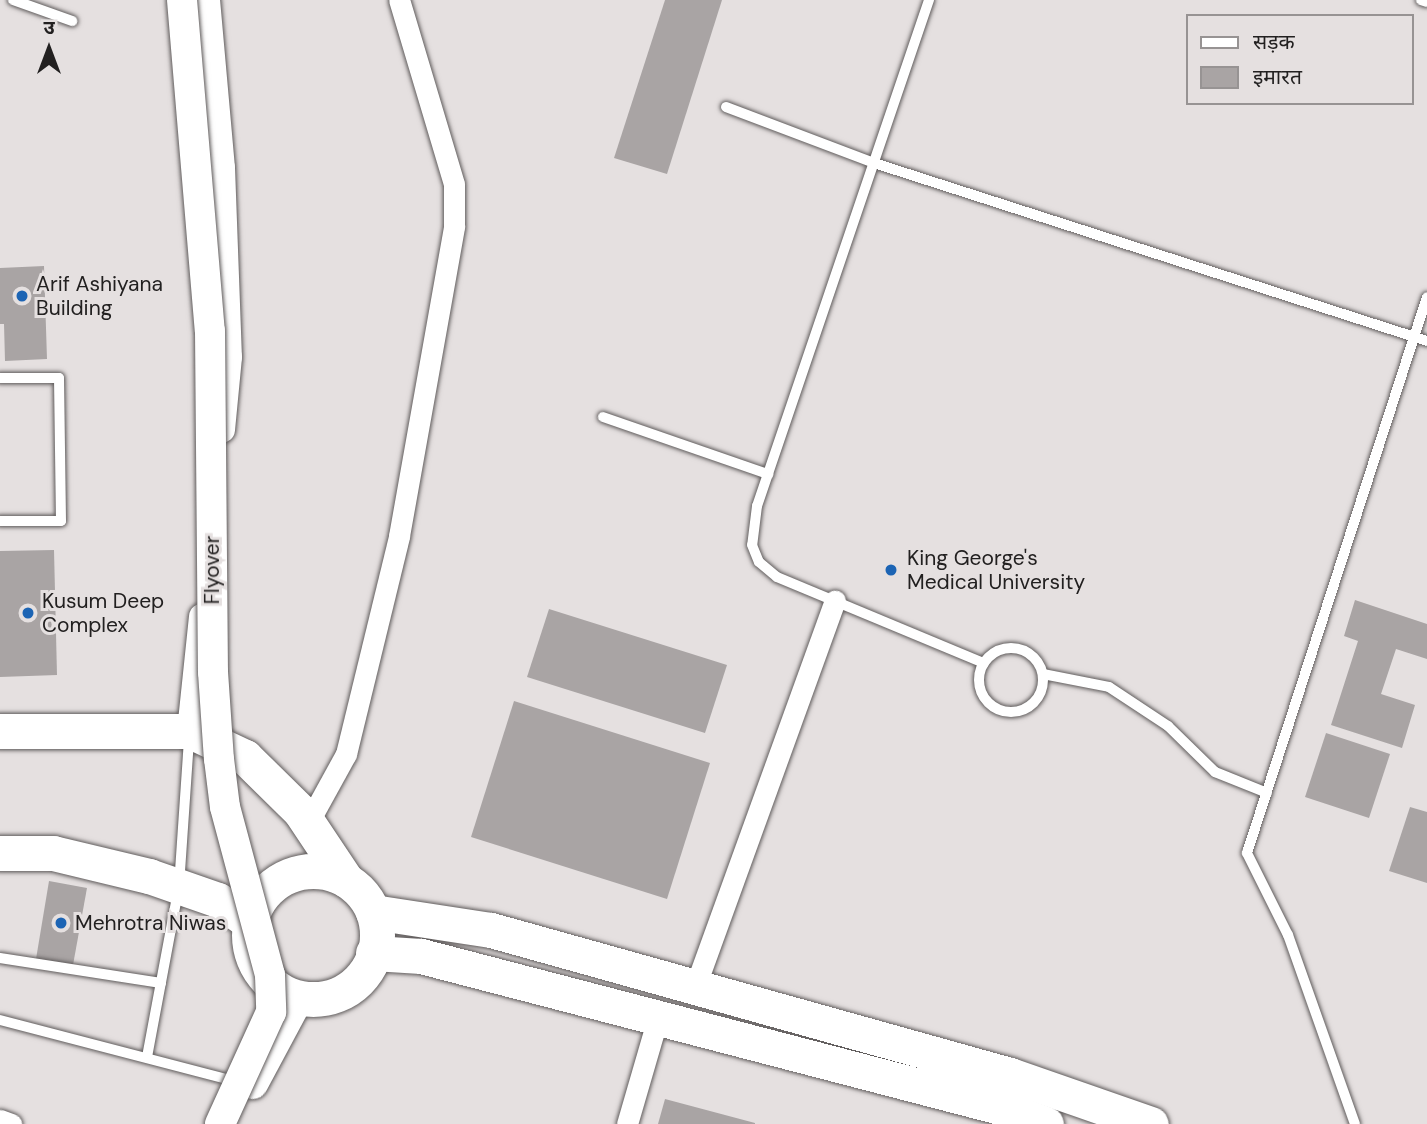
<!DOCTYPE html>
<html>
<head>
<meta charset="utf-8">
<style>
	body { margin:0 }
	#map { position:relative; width:1427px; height:1124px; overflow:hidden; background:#e5e0e0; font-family:"DM Sans","Noto Sans Devanagari",sans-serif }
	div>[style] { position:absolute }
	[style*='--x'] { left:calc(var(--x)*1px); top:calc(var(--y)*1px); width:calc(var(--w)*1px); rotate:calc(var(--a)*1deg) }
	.building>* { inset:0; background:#a9a4a4 }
	.roads { filter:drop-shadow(0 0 2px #605c5c) drop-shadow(0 0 2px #605c5c) }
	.service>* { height:10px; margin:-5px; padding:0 5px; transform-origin:5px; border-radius:5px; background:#fff }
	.service>.ring { margin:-5px; padding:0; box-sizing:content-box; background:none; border:10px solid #fff; border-radius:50% }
	.minor>* { height:21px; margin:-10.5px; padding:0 10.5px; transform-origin:10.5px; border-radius:10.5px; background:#fff }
	.tertiary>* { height:26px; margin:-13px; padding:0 13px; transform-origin:13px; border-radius:13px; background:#fff }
	.secondary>* { height:30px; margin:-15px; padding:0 15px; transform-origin:15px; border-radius:15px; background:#fff }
	.primary>* { height:35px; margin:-17.5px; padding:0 17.5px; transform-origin:17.5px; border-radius:17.5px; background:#fff }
	.primary>.ring { margin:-17.5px; padding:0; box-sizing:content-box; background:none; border:35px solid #fff; border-radius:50% }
	.bridges { filter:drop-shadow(0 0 2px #605c5c) drop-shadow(0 0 2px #605c5c) }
	.secondary-bridge>* { height:30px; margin:-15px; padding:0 15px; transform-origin:15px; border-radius:15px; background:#fff }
	.dots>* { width:19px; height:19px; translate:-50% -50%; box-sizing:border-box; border:4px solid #e5e0e0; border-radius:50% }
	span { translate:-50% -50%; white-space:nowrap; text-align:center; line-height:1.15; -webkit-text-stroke:6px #e5e0e0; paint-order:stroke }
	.poi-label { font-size:21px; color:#222020 }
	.left { translate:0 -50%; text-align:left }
	.street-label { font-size:21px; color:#222020 }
	.legend { position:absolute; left:1186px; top:14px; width:228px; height:91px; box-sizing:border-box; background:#e5e0e0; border:2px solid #979393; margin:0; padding:9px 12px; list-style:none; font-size:21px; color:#222020 }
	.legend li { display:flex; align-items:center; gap:14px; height:35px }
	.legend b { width:35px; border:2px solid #979393 }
	.north { position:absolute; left:14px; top:14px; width:70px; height:70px; -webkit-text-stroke:5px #e5e0e0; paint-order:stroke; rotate:0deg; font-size:19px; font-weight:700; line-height:28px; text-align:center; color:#222020 }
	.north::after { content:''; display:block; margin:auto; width:24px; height:32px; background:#222020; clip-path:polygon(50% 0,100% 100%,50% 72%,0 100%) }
</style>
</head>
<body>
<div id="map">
	<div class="building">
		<i style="clip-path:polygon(665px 0,722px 0,667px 174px,614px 158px)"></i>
		<i style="clip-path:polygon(44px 266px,47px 359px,5px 361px,4px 324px,0 324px,0 268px)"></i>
		<i style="clip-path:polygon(54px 550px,57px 675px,0 677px,0 551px)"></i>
		<i style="clip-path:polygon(1355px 600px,1427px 624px,1427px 659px,1396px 649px,1381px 694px,1415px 705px,1402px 748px,1331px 725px,1358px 641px,1344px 636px)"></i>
		<i style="clip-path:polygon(549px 609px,727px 665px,705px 733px,527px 677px)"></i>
		<i style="clip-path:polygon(514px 701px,710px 763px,667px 899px,471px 837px)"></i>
		<i style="clip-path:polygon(1326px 733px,1390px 754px,1369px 818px,1305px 797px)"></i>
		<i style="clip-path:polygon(1410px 807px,1427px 812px,1427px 883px,1389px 871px)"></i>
		<i style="clip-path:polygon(49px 881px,87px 888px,73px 965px,36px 959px)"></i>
		<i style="clip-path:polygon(665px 1099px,755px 1123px,755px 1124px,658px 1124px)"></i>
	</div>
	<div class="roads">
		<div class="service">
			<i style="--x:13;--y:0;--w:63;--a:19.6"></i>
			<i style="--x:929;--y:0;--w:534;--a:108.77"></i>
			<i style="--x:757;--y:506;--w:39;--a:97"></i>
			<i style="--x:752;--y:545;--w:18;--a:68"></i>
			<i style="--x:759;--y:562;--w:23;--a:40"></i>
			<i style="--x:777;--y:577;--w:224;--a:22.6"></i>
			<i style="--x:1421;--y:0;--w:6;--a:18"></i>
			<i style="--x:726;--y:107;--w:158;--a:20.7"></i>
			<i style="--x:874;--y:163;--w:581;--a:17.84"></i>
			<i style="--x:0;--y:378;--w:59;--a:0"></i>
			<i style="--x:59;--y:378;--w:143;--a:89.2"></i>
			<i style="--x:61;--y:521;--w:61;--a:180"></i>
			<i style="--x:603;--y:417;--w:175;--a:19.1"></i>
			<i class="ring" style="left:979px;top:648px;width:54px;height:54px"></i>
			<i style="--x:1043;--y:674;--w:67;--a:11.1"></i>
			<i style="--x:1109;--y:687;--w:71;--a:33.5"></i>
			<i style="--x:1168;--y:726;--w:66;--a:44.4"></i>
			<i style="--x:1215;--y:772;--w:56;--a:22"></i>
			<i style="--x:0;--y:958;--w:163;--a:8.8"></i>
			<i style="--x:0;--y:1020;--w:235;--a:14.6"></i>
			<i style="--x:147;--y:1057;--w:174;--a:-79.4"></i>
			<i style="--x:179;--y:886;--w:148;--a:-86.1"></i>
			<i style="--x:1355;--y:1124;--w:201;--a:-109.5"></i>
			<i style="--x:1288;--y:935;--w:92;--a:-116.6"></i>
			<i style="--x:1247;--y:853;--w:584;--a:-72.06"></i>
		</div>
		<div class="minor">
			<i style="--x:308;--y:823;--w:79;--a:-61.2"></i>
			<i style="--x:346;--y:754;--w:224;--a:-76.3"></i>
			<i style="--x:399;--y:536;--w:315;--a:-79.9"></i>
			<i style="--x:454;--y:226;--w:42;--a:-90"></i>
			<i style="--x:454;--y:184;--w:192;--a:-106.6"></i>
			<i style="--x:695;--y:987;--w:411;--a:-70.1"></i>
			<i style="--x:0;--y:1120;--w:12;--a:20"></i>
			<i style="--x:627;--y:1124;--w:111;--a:-73.8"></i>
		</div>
		<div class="tertiary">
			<i style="--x:207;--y:0;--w:169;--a:84.9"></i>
			<i style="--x:222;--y:168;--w:189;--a:87.9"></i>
			<i style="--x:229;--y:357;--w:73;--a:95.5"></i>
			<i style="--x:190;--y:731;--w:115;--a:-84"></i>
		</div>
		<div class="secondary">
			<i style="--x:253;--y:1084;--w:98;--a:-61.9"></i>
		</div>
		<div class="primary">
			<i style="--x:0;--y:731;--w:190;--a:0"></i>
			<i style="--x:190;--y:731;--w:61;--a:25.3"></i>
			<i style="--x:245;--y:757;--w:77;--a:44.5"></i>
			<i style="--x:300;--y:811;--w:83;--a:56.3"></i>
			<i style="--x:0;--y:853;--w:53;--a:0"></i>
			<i style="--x:53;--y:853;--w:99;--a:13.5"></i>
			<i style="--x:149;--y:876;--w:73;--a:19.2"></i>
			<i style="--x:218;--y:900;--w:39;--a:35"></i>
			<i class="ring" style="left:249px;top:871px;width:93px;height:93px"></i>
			<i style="--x:373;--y:912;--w:119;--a:8.7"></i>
			<i style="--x:491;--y:930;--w:539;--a:15.61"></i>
			<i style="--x:1010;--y:1075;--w:149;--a:19.2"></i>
			<i style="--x:373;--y:953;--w:48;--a:3.6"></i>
			<i style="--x:421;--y:956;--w:598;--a:14.62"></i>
			<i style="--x:1000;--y:1107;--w:49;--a:20.3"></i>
		</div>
	</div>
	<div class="bridges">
		<div class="secondary-bridge">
			<i style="--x:182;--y:0;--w:332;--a:85.2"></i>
			<i style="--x:210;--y:331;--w:341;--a:89.5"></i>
			<i style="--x:213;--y:672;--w:87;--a:86.1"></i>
			<i style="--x:219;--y:759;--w:48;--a:82.9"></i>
			<i style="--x:225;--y:807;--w:174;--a:75"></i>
			<i style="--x:270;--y:975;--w:37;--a:88"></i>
			<i style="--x:271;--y:1012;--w:123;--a:114.5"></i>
		</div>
	</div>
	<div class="dots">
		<i style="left:22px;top:296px;background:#1c64b4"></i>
		<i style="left:891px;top:570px;background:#1c64b4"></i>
		<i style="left:28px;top:613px;background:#1c64b4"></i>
		<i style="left:61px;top:923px;background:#1c64b4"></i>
	</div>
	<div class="poi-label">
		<span class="left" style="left:36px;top:296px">Arif Ashiyana<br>Building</span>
		<span class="left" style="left:907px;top:570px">King George's<br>Medical University</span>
		<span class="left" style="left:42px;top:613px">Kusum Deep<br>Complex</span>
		<span class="left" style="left:75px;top:923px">Mehrotra Niwas</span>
	</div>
	<div class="street-label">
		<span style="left:212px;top:570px;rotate:-90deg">Flyover</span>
	</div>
	<ul class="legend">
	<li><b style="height:9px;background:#fff"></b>सड़क</li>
	<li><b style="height:19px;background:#a9a4a4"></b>इमारत</li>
	</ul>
	<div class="north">उ</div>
</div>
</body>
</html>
